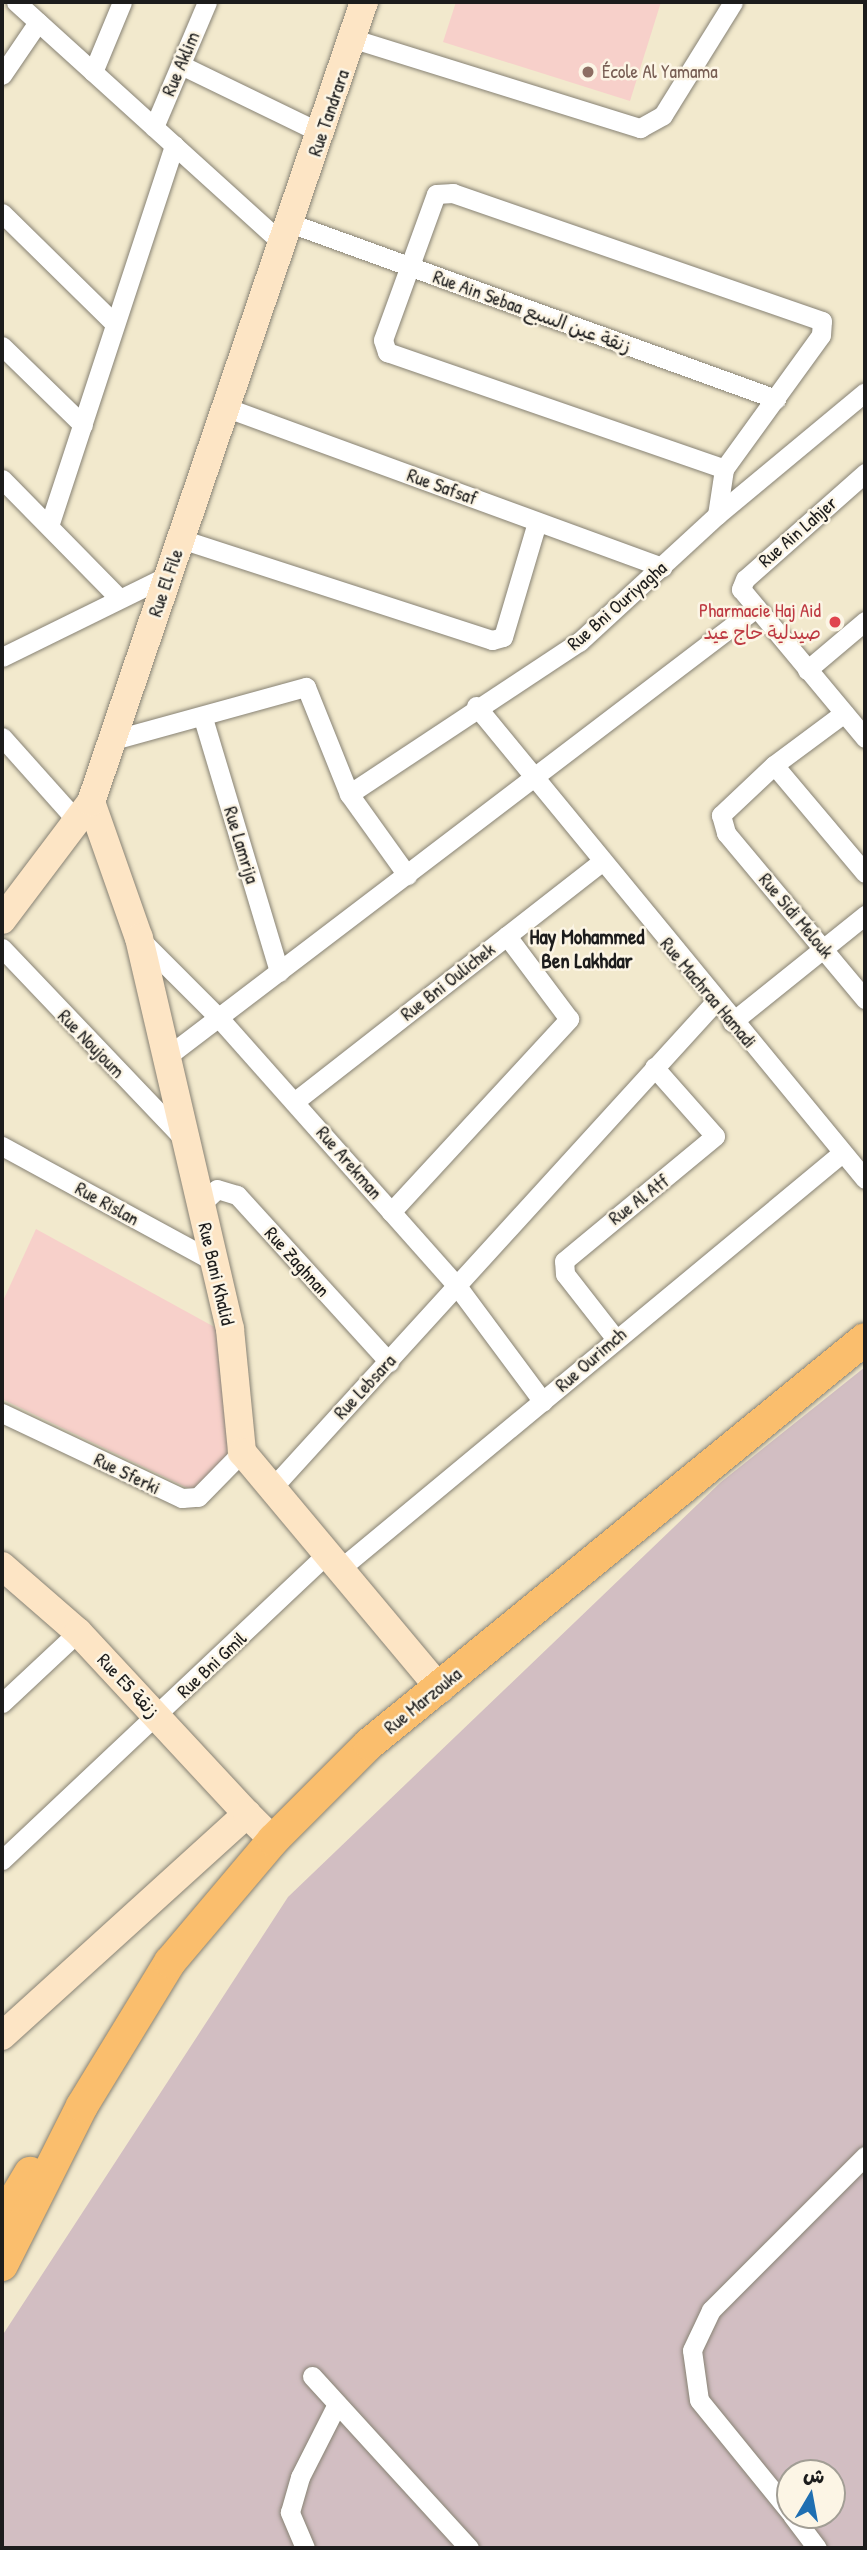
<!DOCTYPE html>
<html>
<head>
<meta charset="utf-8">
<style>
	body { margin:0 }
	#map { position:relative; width:867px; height:2550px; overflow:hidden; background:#f2e9cd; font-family:"Patrick Hand","Playpen Sans Arabic",sans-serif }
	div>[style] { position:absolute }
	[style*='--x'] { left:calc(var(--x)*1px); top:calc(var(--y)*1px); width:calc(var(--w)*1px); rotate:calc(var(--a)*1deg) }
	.built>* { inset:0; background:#f7d0ca }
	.industrial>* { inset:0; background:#d2bec2 }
	.roads { filter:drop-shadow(0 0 2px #878274) drop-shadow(0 0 2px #878274) }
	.street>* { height:19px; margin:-9.5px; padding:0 9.5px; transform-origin:9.5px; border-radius:9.5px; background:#fff }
	.secondary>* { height:28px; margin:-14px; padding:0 14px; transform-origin:14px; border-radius:14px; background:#fde5c5 }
	.primary>* { height:32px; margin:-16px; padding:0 16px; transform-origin:16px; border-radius:16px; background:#fabe6d }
	.dots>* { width:19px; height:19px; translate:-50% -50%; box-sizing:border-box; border:4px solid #fcf5e5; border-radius:50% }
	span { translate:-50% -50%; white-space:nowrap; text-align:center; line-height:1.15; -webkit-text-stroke:5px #fcf5e5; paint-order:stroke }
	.street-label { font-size:19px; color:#1c1c1c }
	.education-label { font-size:19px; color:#785e54 }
	.left { translate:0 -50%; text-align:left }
	.health-label { font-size:19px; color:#be3a42 }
	.right { translate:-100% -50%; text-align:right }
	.neighbourhood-label { font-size:21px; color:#1c1c1c; font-weight:700 }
	.frame { position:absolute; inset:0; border:4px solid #1c1c1c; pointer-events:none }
	.north { position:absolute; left:776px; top:2459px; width:70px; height:70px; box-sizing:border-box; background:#fcf5e5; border:2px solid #a29e95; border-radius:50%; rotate:10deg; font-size:19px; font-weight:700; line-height:28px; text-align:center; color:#1c1c1c }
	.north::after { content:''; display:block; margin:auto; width:24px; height:32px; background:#1f6fb2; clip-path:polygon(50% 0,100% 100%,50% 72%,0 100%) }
</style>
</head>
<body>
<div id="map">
	<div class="built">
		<i style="clip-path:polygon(456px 2px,661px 2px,630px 101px,443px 42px)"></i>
		<i style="clip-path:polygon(36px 1229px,229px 1335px,232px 1451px,194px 1491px,2px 1399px,2px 1303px)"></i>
	</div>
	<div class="industrial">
		<i style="clip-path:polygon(evenodd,865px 1367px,865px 2548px,2px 2548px,2px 2336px,288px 1897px,721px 1482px,865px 1367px,790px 2473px,832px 2473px,832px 2515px,790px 2515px,790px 2473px)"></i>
	</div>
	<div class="roads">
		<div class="street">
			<i style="--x:16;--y:2;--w:360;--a:42.2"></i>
			<i style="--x:354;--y:39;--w:300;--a:17.3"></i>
			<i style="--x:640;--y:128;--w:26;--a:-29"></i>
			<i style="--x:663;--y:115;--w:133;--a:-58.2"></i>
			<i style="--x:181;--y:65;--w:158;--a:25.9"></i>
			<i style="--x:93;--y:72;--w:76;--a:-67.5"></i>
			<i style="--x:2;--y:75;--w:64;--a:-55.8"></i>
			<i style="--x:154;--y:127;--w:136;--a:-67"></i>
			<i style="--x:2;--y:213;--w:157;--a:44.5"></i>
			<i style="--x:290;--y:223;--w:517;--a:19.91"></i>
			<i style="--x:2;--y:346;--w:113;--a:44.3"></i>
			<i style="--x:222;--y:406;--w:469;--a:20.1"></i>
			<i style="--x:865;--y:473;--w:160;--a:138.5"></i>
			<i style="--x:745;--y:579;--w:11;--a:112"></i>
			<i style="--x:741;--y:589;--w:194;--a:50.2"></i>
			<i style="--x:2;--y:479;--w:167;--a:45.5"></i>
			<i style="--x:717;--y:515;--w:47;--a:-81.3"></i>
			<i style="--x:724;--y:469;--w:165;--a:-54.1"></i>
			<i style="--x:821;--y:335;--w:14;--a:-86"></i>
			<i style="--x:822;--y:321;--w:391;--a:-160.9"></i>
			<i style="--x:453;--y:193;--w:17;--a:177"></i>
			<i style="--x:436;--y:194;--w:155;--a:110"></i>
			<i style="--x:383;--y:340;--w:13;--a:72"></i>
			<i style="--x:387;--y:352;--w:357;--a:19.1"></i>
			<i style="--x:49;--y:526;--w:401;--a:-71.8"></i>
			<i style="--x:181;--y:539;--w:327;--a:18"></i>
			<i style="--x:492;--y:640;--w:11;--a:-15"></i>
			<i style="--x:503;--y:637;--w:120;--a:-73.5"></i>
			<i style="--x:2;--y:657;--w:186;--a:-26.2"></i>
			<i style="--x:807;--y:670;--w:76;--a:-40.2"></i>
			<i style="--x:476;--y:706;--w:612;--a:50.57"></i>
			<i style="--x:844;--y:713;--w:87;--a:143.4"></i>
			<i style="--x:774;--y:765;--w:73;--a:136.7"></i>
			<i style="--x:721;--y:815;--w:19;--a:74"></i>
			<i style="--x:726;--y:833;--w:217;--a:50.1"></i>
			<i style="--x:203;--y:718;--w:265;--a:73.3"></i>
			<i style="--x:2;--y:737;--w:115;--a:48.2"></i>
			<i style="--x:113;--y:740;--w:200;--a:-15.4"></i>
			<i style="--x:306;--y:687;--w:115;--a:68.1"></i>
			<i style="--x:349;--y:794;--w:100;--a:54.4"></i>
			<i style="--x:774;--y:765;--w:141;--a:49.9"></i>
			<i style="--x:349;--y:794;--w:276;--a:-33.5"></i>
			<i style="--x:579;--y:642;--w:188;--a:-42.6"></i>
			<i style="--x:717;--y:515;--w:192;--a:-39.7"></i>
			<i style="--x:139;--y:938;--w:113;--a:45"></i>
			<i style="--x:219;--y:1018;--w:358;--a:48.4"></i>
			<i style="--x:457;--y:1286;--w:144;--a:53.4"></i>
			<i style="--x:2;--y:948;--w:262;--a:46.4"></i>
			<i style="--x:732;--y:1022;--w:171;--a:-38.8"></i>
			<i style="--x:165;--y:1058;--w:743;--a:-37.29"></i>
			<i style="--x:294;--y:1102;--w:390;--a:-38"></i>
			<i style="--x:2;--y:1146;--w:240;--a:28.6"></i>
			<i style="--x:200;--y:1205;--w:23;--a:-43"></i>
			<i style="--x:217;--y:1189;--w:21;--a:17"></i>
			<i style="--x:237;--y:1195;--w:226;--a:47.7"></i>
			<i style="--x:391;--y:1212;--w:263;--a:-47.3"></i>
			<i style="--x:569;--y:1019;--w:104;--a:-126.8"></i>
			<i style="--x:615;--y:1338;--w:81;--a:-128"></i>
			<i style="--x:565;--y:1274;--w:13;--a:-94"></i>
			<i style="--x:564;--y:1261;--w:196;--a:-39.6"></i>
			<i style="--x:715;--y:1136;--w:92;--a:-131.5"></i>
			<i style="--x:2;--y:1413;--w:199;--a:25.3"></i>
			<i style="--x:182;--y:1498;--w:16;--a:-4"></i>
			<i style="--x:198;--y:1497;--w:63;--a:-45.6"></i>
			<i style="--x:273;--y:1487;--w:655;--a:-47.66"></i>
			<i style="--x:341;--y:1568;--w:651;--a:-39.64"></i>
			<i style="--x:2;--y:1703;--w:104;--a:-43.1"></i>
			<i style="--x:2;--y:1860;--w:448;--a:-43.3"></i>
			<i style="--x:312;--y:2376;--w:233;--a:47.6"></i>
			<i style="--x:790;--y:2512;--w:144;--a:-129.1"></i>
			<i style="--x:699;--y:2400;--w:50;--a:-98"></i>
			<i style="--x:692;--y:2350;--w:44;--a:-64.6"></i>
			<i style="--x:711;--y:2310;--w:218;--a:-45"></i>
			<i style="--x:792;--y:2515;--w:41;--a:52.9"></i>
			<i style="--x:305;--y:2548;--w:39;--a:-113"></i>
			<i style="--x:290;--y:2512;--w:36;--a:-74"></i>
			<i style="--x:300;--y:2477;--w:82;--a:-63.1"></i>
		</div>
		<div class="secondary">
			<i style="--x:91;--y:802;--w:144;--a:70.6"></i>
			<i style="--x:139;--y:938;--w:401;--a:76.9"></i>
			<i style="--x:230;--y:1329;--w:124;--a:84.4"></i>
			<i style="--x:242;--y:1452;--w:309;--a:50.1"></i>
			<i style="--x:2;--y:920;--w:148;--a:-53"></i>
			<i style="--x:91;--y:802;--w:845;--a:-71.16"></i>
			<i style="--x:2;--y:1566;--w:101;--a:41"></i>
			<i style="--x:78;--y:1632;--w:248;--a:47.1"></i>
			<i style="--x:2;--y:2036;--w:331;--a:-42.2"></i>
			<i style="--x:247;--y:1814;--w:37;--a:45"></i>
		</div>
		<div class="primary">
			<i style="--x:2;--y:2220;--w:55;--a:-59.2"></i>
			<i style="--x:2;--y:2265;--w:178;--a:-63.3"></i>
			<i style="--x:82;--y:2106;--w:169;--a:-58.6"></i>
			<i style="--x:170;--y:1962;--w:160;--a:-49.8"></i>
			<i style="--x:273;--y:1840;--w:136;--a:-45"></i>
			<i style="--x:369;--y:1744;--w:640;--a:-39.23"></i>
		</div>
	</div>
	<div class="dots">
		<i style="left:588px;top:72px;background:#8d6e63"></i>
		<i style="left:835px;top:622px;background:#e0444e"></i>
	</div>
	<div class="street-label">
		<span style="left:181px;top:64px;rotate:-67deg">Rue Aklim</span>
		<span style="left:329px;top:113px;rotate:-71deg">Rue Tandrara</span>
		<span style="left:532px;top:312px;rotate:20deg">Rue Ain Sebaa زنقة عين السبع</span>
		<span style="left:442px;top:487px;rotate:20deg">Rue Safsaf</span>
		<span style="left:798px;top:532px;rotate:-41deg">Rue Ain Lahjer</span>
		<span style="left:166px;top:583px;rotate:-71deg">Rue El File</span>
		<span style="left:617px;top:606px;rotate:-41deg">Rue Bni Ouriyagha</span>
		<span style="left:241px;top:845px;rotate:73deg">Rue Lamrija</span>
		<span style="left:796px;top:916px;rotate:50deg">Rue Sidi Melouk</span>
		<span style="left:448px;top:982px;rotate:-38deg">Rue Bni Oulichek</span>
		<span style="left:708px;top:993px;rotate:50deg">Rue Machraa Hamadi</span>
		<span style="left:91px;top:1044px;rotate:46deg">Rue Noujoum</span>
		<span style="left:349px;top:1163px;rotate:49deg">Rue Arekman</span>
		<span style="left:639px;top:1200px;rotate:-37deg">Rue Al Atf</span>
		<span style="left:107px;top:1204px;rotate:29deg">Rue Rislan</span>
		<span style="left:297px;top:1262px;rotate:48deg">Rue Zaghnan</span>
		<span style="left:216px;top:1274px;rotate:77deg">Rue Bani Khalid</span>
		<span style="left:591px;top:1360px;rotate:-41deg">Rue Ourimch</span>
		<span style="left:365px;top:1387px;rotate:-47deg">Rue Lebsara</span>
		<span style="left:127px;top:1474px;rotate:26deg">Rue Sferki</span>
		<span style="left:212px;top:1665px;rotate:-43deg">Rue Bni Gmil</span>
		<span style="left:128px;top:1686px;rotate:47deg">Rue E5 زنقة</span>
		<span style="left:423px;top:1701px;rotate:-39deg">Rue Marzouka</span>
	</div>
	<div class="education-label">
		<span class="left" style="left:602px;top:72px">École Al Yamama</span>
	</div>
	<div class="health-label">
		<span class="right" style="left:821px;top:622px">Pharmacie Haj Aid<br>صيدلية حاج عيد</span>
	</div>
	<div class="neighbourhood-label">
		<span style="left:587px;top:949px">Hay Mohammed<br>Ben Lakhdar</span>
	</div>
	<div class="frame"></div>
	<div class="north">ش</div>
</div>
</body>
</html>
